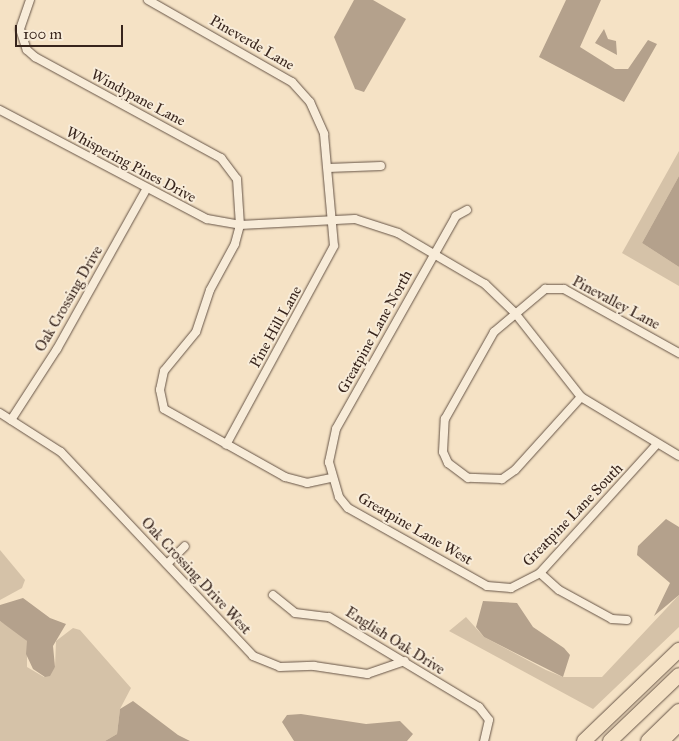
<!DOCTYPE html>
<html>
<head>
<meta charset="utf-8">
<style>
	body { margin:0 }
	#map { position:relative; width:679px; height:741px; overflow:hidden; background:#f5e2c5; font-family:"IM FELL Great Primer",serif }
	div>[style] { position:absolute }
	[style*='--x'] { left:calc(var(--x)*1px); top:calc(var(--y)*1px); width:calc(var(--w)*1px); rotate:calc(var(--a)*1deg) }
	.green>* { inset:0; background:#d5c2a8 }
	.water>* { inset:0; background:#b4a18c }
	.roads { filter:drop-shadow(0 0 1px #665446) drop-shadow(0 0 1px #665446) }
	.minor>* { height:8px; margin:-4px; padding:0 4px; transform-origin:4px; border-radius:4px; background:#f8ecd9 }
	.motorway>* { height:14px; margin:-7px; padding:0 7px; transform-origin:7px; border-radius:7px; background:#f5e2c5 }
	span { translate:-50% -50%; white-space:nowrap; text-align:center; line-height:1.15; -webkit-text-stroke:4px #f8ecd9; paint-order:stroke }
	.street-label { font-size:15px; color:#37241c }
	.scale { position:absolute; left:15px; top:25px; width:108px; height:22px; box-sizing:border-box; border:2px solid #37241c; border-top:0; padding-left:6px; font-size:15px; line-height:18px; white-space:nowrap; color:#37241c; -webkit-text-stroke:4px #f8ecd9; paint-order:stroke }
</style>
</head>
<body>
<div id="map">
	<div class="green">
		<i style="clip-path:polygon(679px 151px,679px 176px,642px 243px,679px 267px,679px 286px,622px 253px)"></i>
		<i style="clip-path:polygon(0 550px,25px 580px,22px 588px,0 600px)"></i>
		<i style="clip-path:polygon(679px 595px,679px 627px,593px 709px,449px 631px,466px 617px,484px 637px,546px 670px,563px 677px,602px 677px)"></i>
		<i style="clip-path:polygon(0 621px,22px 635px,27px 641px,27px 667px,44px 677px,55px 667px,56px 641px,73px 628px,80px 630px,131px 688px,120px 709px,117px 734px,105px 741px,0 741px)"></i>
	</div>
	<div class="water">
		<i style="clip-path:polygon(354px 0,373px 0,406px 19px,364px 92px,355px 89px,334px 37px)"></i>
		<i style="clip-path:polygon(566px 0,601px 0,580px 47px,615px 69px,628px 69px,648px 40px,657px 44px,624px 102px,539px 57px)"></i>
		<i style="clip-path:polygon(604px 29px,608px 39px,616px 41px,617px 55px,595px 43px)"></i>
		<i style="clip-path:polygon(679px 176px,679px 267px,642px 243px)"></i>
		<i style="clip-path:polygon(666px 519px,679px 527px,679px 595px,654px 616px,670px 583px,637px 555px,638px 546px)"></i>
		<i style="clip-path:polygon(23px 598px,50px 618px,66px 624px,53px 646px,55px 667px,50px 676px,45px 677px,33px 669px,26px 654px,27px 641px,0 621px,0 605px)"></i>
		<i style="clip-path:polygon(483px 601px,517px 603px,533px 627px,564px 648px,570px 655px,563px 677px,484px 637px,476px 627px)"></i>
		<i style="clip-path:polygon(133px 701px,178px 735px,190px 741px,105px 741px,117px 734px,120px 709px)"></i>
		<i style="clip-path:polygon(301px 714px,366px 724px,400px 721px,413px 734px,407px 741px,294px 741px,282px 722px,287px 715px)"></i>
	</div>
	<div class="roads">
		<div class="minor">
			<i style="--x:30;--y:0;--w:31;--a:109"></i>
			<i style="--x:20;--y:29;--w:22;--a:72"></i>
			<i style="--x:27;--y:50;--w:11;--a:41"></i>
			<i style="--x:35;--y:57;--w:212;--a:28.5"></i>
			<i style="--x:221;--y:158;--w:26;--a:53"></i>
			<i style="--x:237;--y:179;--w:46;--a:86.3"></i>
			<i style="--x:240;--y:225;--w:20;--a:105"></i>
			<i style="--x:235;--y:244;--w:52;--a:118.5"></i>
			<i style="--x:210;--y:290;--w:44;--a:108.4"></i>
			<i style="--x:196;--y:332;--w:50;--a:129.4"></i>
			<i style="--x:164;--y:371;--w:19;--a:102"></i>
			<i style="--x:160;--y:390;--w:19;--a:78"></i>
			<i style="--x:164;--y:409;--w:139;--a:29.3"></i>
			<i style="--x:285;--y:477;--w:23;--a:15"></i>
			<i style="--x:307;--y:483;--w:25;--a:-12"></i>
			<i style="--x:148;--y:0;--w:166;--a:29.7"></i>
			<i style="--x:292;--y:82;--w:27;--a:48"></i>
			<i style="--x:310;--y:102;--w:35;--a:66"></i>
			<i style="--x:324;--y:134;--w:112;--a:84.9"></i>
			<i style="--x:334;--y:246;--w:226;--a:118.5"></i>
			<i style="--x:0;--y:110;--w:234;--a:27.8"></i>
			<i style="--x:207;--y:219;--w:34;--a:10"></i>
			<i style="--x:240;--y:225;--w:115;--a:-3"></i>
			<i style="--x:355;--y:219;--w:45;--a:18"></i>
			<i style="--x:398;--y:233;--w:101;--a:30.4"></i>
			<i style="--x:485;--y:284;--w:42;--a:44"></i>
			<i style="--x:515;--y:313;--w:107;--a:51.8"></i>
			<i style="--x:581;--y:397;--w:114;--a:31"></i>
			<i style="--x:328;--y:168;--w:53;--a:-2.2"></i>
			<i style="--x:467;--y:210;--w:13;--a:151"></i>
			<i style="--x:456;--y:216;--w:244;--a:119.4"></i>
			<i style="--x:336;--y:429;--w:34;--a:102"></i>
			<i style="--x:329;--y:462;--w:36;--a:74"></i>
			<i style="--x:339;--y:497;--w:14;--a:51"></i>
			<i style="--x:348;--y:508;--w:159;--a:29.3"></i>
			<i style="--x:487;--y:586;--w:24;--a:5"></i>
			<i style="--x:511;--y:588;--w:33;--a:-27"></i>
			<i style="--x:540;--y:573;--w:174;--a:-47.8"></i>
			<i style="--x:581;--y:397;--w:98;--a:132.1"></i>
			<i style="--x:515;--y:470;--w:16;--a:145"></i>
			<i style="--x:502;--y:479;--w:34;--a:-178"></i>
			<i style="--x:468;--y:478;--w:25;--a:-143"></i>
			<i style="--x:448;--y:463;--w:12;--a:-114"></i>
			<i style="--x:443;--y:452;--w:33;--a:-87"></i>
			<i style="--x:445;--y:419;--w:100;--a:-60.6"></i>
			<i style="--x:494;--y:332;--w:67;--a:-40.1"></i>
			<i style="--x:545;--y:289;--w:19;--a:0"></i>
			<i style="--x:564;--y:289;--w:132;--a:29.1"></i>
			<i style="--x:0;--y:413;--w:72;--a:32.6"></i>
			<i style="--x:61;--y:452;--w:280;--a:46.7"></i>
			<i style="--x:253;--y:656;--w:29;--a:22"></i>
			<i style="--x:280;--y:667;--w:34;--a:-2"></i>
			<i style="--x:314;--y:666;--w:54;--a:8.6"></i>
			<i style="--x:367;--y:674;--w:40;--a:-18.9"></i>
			<i style="--x:11;--y:420;--w:85;--a:-57.1"></i>
			<i style="--x:57;--y:349;--w:182;--a:-60.8"></i>
			<i style="--x:167;--y:564;--w:25;--a:-45"></i>
			<i style="--x:540;--y:573;--w:25;--a:42"></i>
			<i style="--x:559;--y:590;--w:60;--a:28.7"></i>
			<i style="--x:612;--y:619;--w:15;--a:4"></i>
			<i style="--x:273;--y:595;--w:28;--a:39"></i>
			<i style="--x:295;--y:613;--w:34;--a:7"></i>
			<i style="--x:329;--y:617;--w:175;--a:31"></i>
			<i style="--x:479;--y:707;--w:16;--a:52"></i>
			<i style="--x:489;--y:720;--w:22;--a:103"></i>
		</div>
		<div class="motorway">
			<i style="--x:584;--y:741;--w:132;--a:-43.8"></i>
			<i style="--x:610;--y:741;--w:95;--a:-43.7"></i>
			<i style="--x:648;--y:741;--w:43;--a:-44.1"></i>
			<i style="--x:662;--y:741;--w:24;--a:-45"></i>
		</div>
	</div>
	<div class="street-label">
		<span style="left:252px;top:43px;rotate:30deg">Pineverde Lane</span>
		<span style="left:138px;top:98px;rotate:28deg">Windypane Lane</span>
		<span style="left:131px;top:165px;rotate:28deg">Whispering Pines Drive</span>
		<span style="left:69px;top:299px;rotate:-60deg">Oak Crossing Drive</span>
		<span style="left:616px;top:303px;rotate:28deg">Pinevalley Lane</span>
		<span style="left:276px;top:327px;rotate:-61deg">Pine Hill Lane</span>
		<span style="left:375px;top:332px;rotate:-61deg">Greatpine Lane North</span>
		<span style="left:573px;top:515px;rotate:-46deg">Greatpine Lane South</span>
		<span style="left:415px;top:529px;rotate:30deg">Greatpine Lane West</span>
		<span style="left:196px;top:576px;rotate:47deg">Oak Crossing Drive West</span>
		<span style="left:395px;top:641px;rotate:32deg">English Oak Drive</span>
	</div>
	<div class="scale">100 m</div>
</div>
</body>
</html>
